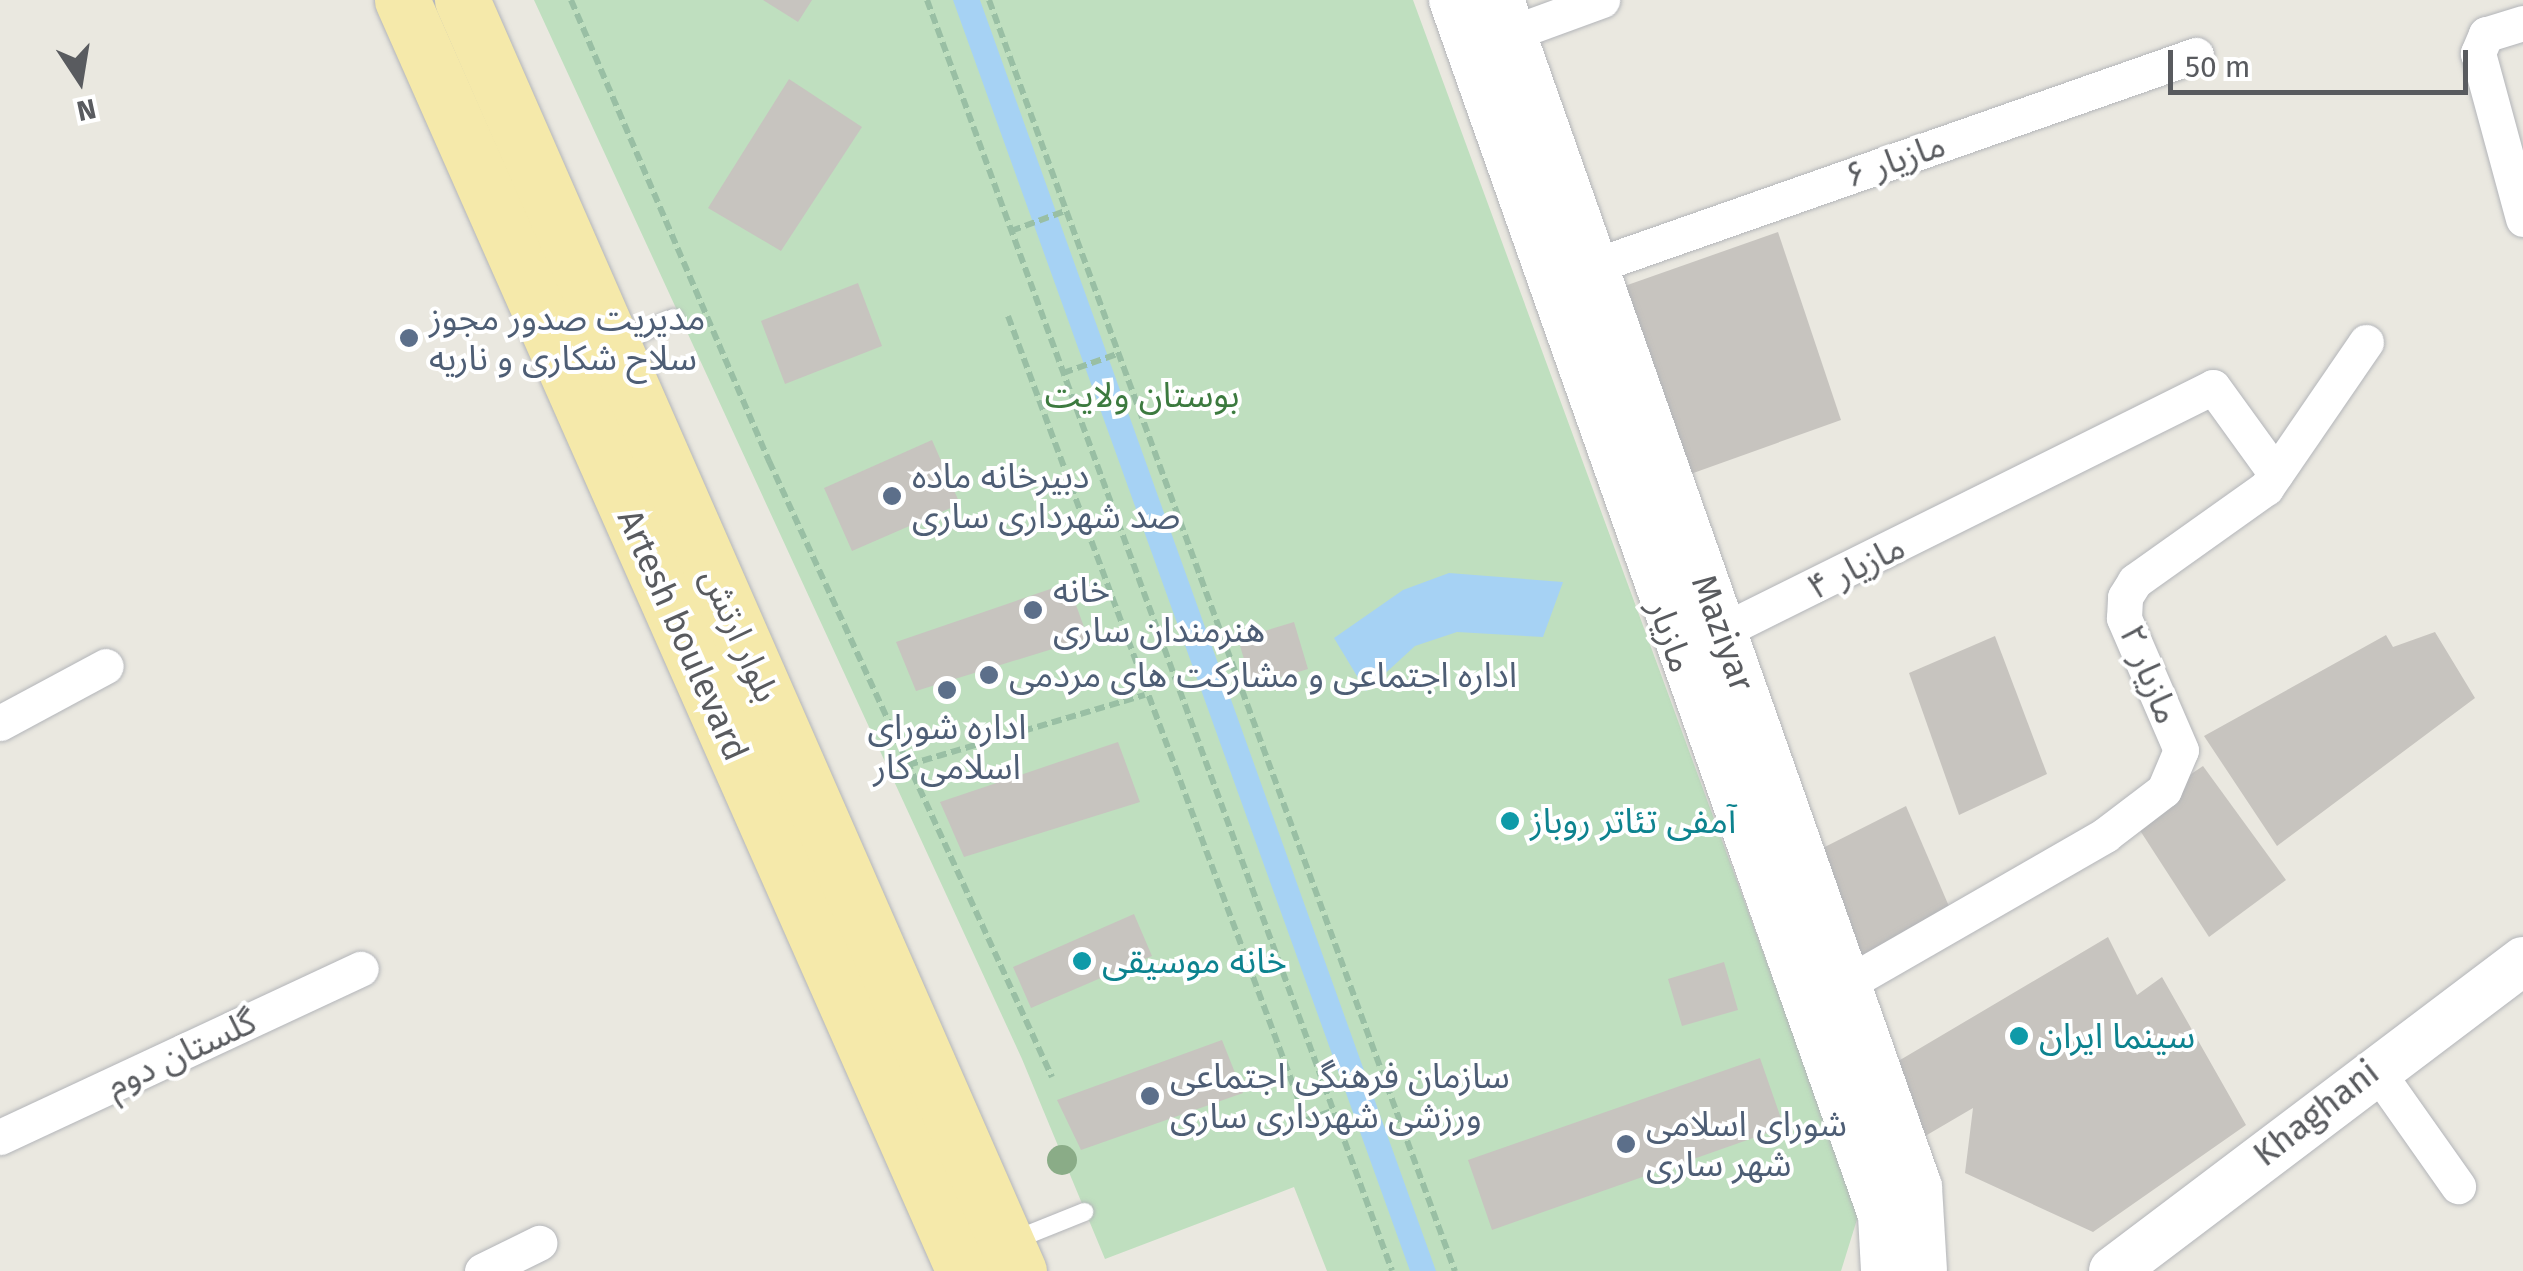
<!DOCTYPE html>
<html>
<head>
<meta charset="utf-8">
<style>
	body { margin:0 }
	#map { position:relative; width:2523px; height:1271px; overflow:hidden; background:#eae8e0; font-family:"Fira Sans","Noto Sans Arabic",sans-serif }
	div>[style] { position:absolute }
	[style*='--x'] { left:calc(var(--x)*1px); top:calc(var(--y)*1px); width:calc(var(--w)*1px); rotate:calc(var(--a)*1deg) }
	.green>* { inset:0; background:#bfdfbf }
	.water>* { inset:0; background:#a6d2f4 }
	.building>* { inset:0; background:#c7c4bf }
	.path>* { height:6px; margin-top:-3px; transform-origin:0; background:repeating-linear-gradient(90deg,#99bfa4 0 10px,transparent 0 15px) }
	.roads { filter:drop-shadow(0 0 2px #b3b5b9) drop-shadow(0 0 2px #b3b5b9) }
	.lane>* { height:18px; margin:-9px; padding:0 9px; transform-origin:9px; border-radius:9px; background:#fff }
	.street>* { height:35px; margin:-17.5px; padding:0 17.5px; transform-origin:17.5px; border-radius:17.5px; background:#fff }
	.secondary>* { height:48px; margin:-24px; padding:0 24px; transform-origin:24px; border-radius:24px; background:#fff }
	.primary>* { height:55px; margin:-27.5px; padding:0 27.5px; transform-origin:27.5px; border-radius:27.5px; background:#f5e9aa }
	.trees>* { width:30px; height:30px; margin:-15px; border-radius:50%; background:#8aac87 }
	.dots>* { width:28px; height:28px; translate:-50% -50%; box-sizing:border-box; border:5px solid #fff; border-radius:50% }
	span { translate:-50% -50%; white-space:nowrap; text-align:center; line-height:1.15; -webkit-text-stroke:8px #fff; paint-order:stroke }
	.street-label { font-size:35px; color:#595b5f }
	.service-label { font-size:35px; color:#4e5e75 }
	.left { translate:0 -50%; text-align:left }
	.park-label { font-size:35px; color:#3c7a3f }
	.culture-label { font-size:35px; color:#0d838f }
	.north { position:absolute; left:30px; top:30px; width:100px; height:100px; -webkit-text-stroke:8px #fff; paint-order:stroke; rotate:168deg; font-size:28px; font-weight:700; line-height:40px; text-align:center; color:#595b5f }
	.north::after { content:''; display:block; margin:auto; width:35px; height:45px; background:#595b5f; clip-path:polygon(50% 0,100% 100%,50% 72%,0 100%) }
	.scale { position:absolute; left:2168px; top:50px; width:300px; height:45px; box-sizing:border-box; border:5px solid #595b5f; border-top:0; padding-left:12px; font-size:30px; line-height:35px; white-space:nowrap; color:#595b5f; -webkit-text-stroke:8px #fff; paint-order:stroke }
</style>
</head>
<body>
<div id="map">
	<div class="green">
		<i style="clip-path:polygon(534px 0,1413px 0,1859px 1213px,1841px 1271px,1327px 1271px,1294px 1187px,1105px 1259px,1022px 1059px)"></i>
	</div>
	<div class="water">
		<i style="clip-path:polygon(953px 0,980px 0,1436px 1271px,1410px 1271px)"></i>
		<i style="clip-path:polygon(1449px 573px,1563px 582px,1543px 637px,1457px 632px,1415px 646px,1366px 691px,1334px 638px,1403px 590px)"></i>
	</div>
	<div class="building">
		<i style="clip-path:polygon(763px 0,812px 0,798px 22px)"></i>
		<i style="clip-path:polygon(789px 79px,862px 127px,781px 251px,708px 208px)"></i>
		<i style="clip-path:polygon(1778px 232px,1841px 420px,1685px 476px,1619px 288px)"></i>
		<i style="clip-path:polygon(858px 283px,882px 346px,785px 384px,761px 321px)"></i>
		<i style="clip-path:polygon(932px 440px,960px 504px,852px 551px,824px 488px)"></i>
		<i style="clip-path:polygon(1068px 583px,1088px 638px,916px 691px,896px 642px)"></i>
		<i style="clip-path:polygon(1294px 622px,1308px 669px,1252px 686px,1238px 639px)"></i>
		<i style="clip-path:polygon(2435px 632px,2475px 698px,2277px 846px,2204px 736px,2386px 635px,2393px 647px)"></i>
		<i style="clip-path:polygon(1995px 636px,2047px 774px,1959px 815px,1909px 673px)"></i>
		<i style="clip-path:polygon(1118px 742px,1140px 802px,964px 857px,940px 802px)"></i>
		<i style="clip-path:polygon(2203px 766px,2286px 880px,2209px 937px,2130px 815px)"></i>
		<i style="clip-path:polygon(1906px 806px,1954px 918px,1848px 983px,1803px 858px)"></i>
		<i style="clip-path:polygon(1134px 914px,1152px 956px,1031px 1008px,1013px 967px)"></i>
		<i style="clip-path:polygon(2108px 937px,2137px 995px,2162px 977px,2246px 1125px,2093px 1232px,1965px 1173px,1973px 1108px,1915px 1142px,1895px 1063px)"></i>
		<i style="clip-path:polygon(1724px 962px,1738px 1010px,1682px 1026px,1668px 979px)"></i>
		<i style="clip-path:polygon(1222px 1040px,1243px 1093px,1081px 1150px,1057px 1100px)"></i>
		<i style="clip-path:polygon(1760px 1058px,1784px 1127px,1492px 1230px,1468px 1160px)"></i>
	</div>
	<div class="path">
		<i style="--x:571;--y:0;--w:502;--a:66.76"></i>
		<i style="--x:769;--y:461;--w:678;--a:65.33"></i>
		<i style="--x:927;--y:0;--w:1353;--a:69.9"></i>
		<i style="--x:989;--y:0;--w:1354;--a:69.87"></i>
		<i style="--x:1011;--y:231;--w:58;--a:-20.3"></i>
		<i style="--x:1008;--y:316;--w:857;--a:69.66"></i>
		<i style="--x:1306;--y:1120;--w:28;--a:-19"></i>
		<i style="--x:1063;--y:373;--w:57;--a:-19.4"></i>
		<i style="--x:908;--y:765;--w:247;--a:-16.5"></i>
	</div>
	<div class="roads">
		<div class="lane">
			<i style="--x:620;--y:342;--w:59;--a:-24"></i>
			<i style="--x:1012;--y:1241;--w:78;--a:-21.9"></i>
		</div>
		<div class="street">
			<i style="--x:2523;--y:23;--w:39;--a:163"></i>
			<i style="--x:2486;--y:34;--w:21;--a:113"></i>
			<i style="--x:2478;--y:53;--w:172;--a:74.8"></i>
			<i style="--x:1512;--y:33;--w:96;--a:-20.1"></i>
			<i style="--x:1594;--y:266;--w:638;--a:-19.32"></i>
			<i style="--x:1722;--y:631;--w:548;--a:-26.42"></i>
			<i style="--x:2213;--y:387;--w:107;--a:54.1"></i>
			<i style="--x:0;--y:723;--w:120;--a:-28.3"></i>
			<i style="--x:1848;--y:983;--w:297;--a:-29.9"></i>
			<i style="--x:2105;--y:835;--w:74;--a:-37.3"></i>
			<i style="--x:2164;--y:790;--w:43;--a:-67"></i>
			<i style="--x:2181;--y:750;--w:144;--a:-113.4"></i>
			<i style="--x:2124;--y:618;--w:21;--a:-87"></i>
			<i style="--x:2125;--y:597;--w:19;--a:-58"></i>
			<i style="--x:2135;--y:581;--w:161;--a:-35.4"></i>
			<i style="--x:2266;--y:488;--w:177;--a:-55.6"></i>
			<i style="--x:2374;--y:1067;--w:146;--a:54.8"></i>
			<i style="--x:0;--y:1137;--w:398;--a:-25"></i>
			<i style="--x:482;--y:1271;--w:64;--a:-26.2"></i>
		</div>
		<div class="secondary">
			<i style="--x:1453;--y:0;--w:1289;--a:70.55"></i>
			<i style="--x:1882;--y:1215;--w:56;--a:86.9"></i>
			<i style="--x:1500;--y:0;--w:1258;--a:70.6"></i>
			<i style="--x:1918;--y:1187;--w:84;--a:86.6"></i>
			<i style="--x:2113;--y:1271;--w:514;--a:-37.09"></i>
		</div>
		<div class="primary">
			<i style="--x:402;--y:0;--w:1390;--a:66.15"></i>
			<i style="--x:462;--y:0;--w:1388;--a:66.34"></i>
		</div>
	</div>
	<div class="trees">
		<i style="left:1062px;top:1160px"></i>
	</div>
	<div class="dots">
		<i style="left:409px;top:338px;background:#5c6f8a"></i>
		<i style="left:892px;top:496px;background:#5c6f8a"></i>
		<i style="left:1033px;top:610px;background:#5c6f8a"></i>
		<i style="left:989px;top:675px;background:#5c6f8a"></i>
		<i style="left:947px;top:690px;background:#5c6f8a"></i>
		<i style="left:1510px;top:821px;background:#0f9aa8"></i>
		<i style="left:1082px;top:961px;background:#0f9aa8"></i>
		<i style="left:2019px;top:1036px;background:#0f9aa8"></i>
		<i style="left:1150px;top:1096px;background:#5c6f8a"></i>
		<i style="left:1626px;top:1144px;background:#5c6f8a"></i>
	</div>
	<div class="street-label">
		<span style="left:1895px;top:160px;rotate:-19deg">مازیار ۶</span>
		<span style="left:1856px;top:567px;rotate:-26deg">مازیار ۴</span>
		<span style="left:1723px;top:633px;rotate:70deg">Maziyar</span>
		<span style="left:683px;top:635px;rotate:66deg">Artesh boulevard</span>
		<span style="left:740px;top:635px;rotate:66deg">بلوار ارتش</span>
		<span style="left:1671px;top:636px;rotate:71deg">مازیار</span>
		<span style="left:2150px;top:674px;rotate:68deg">مازیار ۲</span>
		<span style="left:181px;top:1053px;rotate:-25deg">گلستان دوم</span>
		<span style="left:2316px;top:1113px;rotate:-38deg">Khaghani</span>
	</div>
	<div class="service-label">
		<span class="left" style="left:429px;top:338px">مدیریت صدور مجوز<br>سلاح شکاری و ناریه</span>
		<span class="left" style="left:912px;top:496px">دبیرخانه ماده<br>صد شهرداری ساری</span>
		<span class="left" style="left:1053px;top:610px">خانه<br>هنرمندان ساری</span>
		<span class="left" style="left:1009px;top:675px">اداره اجتماعی و مشارکت های مردمی</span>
		<span style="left:947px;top:747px">اداره شورای<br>اسلامی کار</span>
		<span class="left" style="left:1170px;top:1096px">سازمان فرهنگی اجتماعی<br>ورزشی شهرداری ساری</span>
		<span class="left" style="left:1646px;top:1144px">شورای اسلامی<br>شهر ساری</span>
	</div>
	<div class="park-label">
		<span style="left:1142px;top:395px">بوستان ولایت</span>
	</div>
	<div class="culture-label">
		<span class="left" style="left:1530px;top:821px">آمفی تئاتر روباز</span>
		<span class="left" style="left:1102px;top:961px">خانه موسیقی</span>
		<span class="left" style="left:2039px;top:1036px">سینما ایران</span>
	</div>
	<div class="north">N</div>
	<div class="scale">50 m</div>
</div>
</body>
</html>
